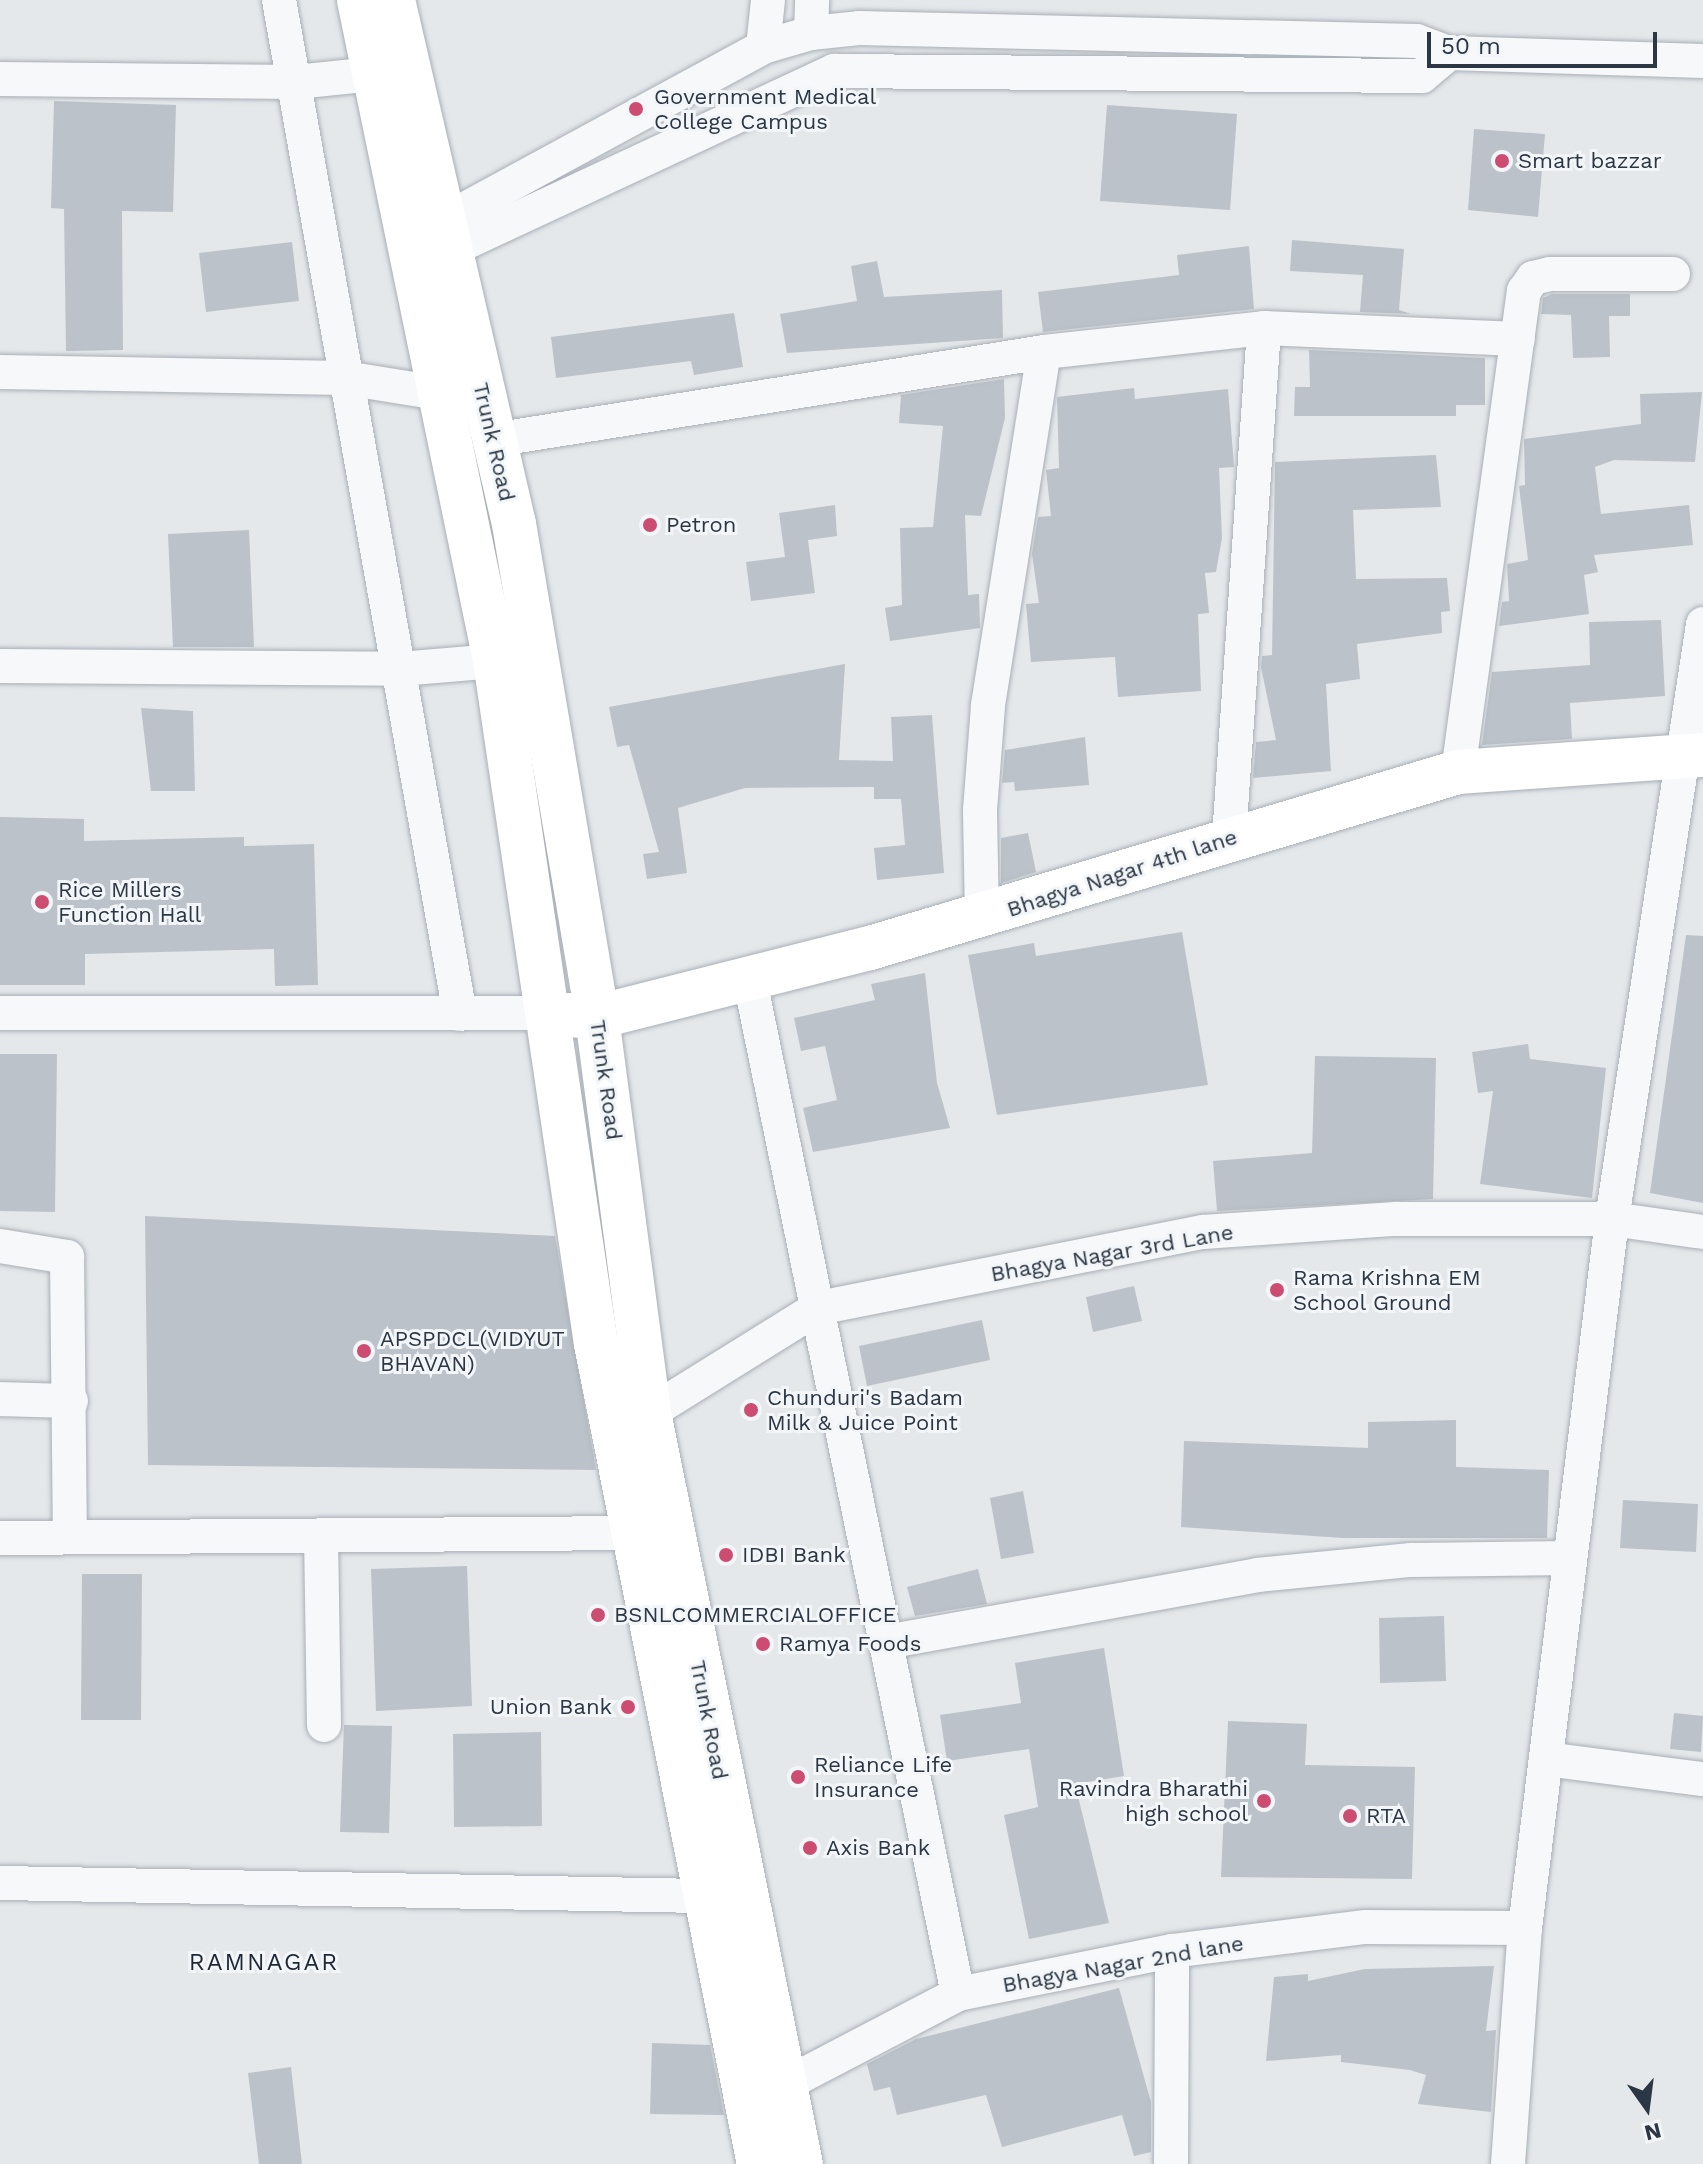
<!DOCTYPE html>
<html>
<head>
<meta charset="utf-8">
<style>
	body { margin:0 }
	#map { position:relative; width:1703px; height:2164px; overflow:hidden; background:#e4e8eb; font-family:"Work Sans",sans-serif }
	div>[style] { position:absolute }
	[style*='--x'] { left:calc(var(--x)*1px); top:calc(var(--y)*1px); width:calc(var(--w)*1px); rotate:calc(var(--a)*1deg) }
	.building>* { inset:0; background:#bbc2c9 }
	.roads { filter:drop-shadow(0 0 2px #a9afb6) drop-shadow(0 0 2px #a9afb6) }
	.street>* { height:34px; margin:-17px; padding:0 17px; transform-origin:17px; border-radius:17px; background:#f6f8fa }
	.secondary>* { height:44px; margin:-22px; padding:0 22px; transform-origin:22px; border-radius:22px; background:#fff }
	.dots>* { width:22px; height:22px; translate:-50% -50%; box-sizing:border-box; border:4px solid #f3f6f8; border-radius:50% }
	span { translate:-50% -50%; white-space:nowrap; text-align:center; line-height:1.15; -webkit-text-stroke:6px #f3f6f8; paint-order:stroke }
	.poi-label { font-size:22px; color:#2b3744 }
	.left { translate:0 -50%; text-align:left }
	.right { translate:-100% -50%; text-align:right }
	.street-label { font-size:22px; color:#2b3744 }
	.neighbourhood-label { font-size:24px; color:#1d2835; letter-spacing:2px }
	.north { position:absolute; left:1607px; top:2068px; width:80px; height:80px; -webkit-text-stroke:6px #f3f6f8; paint-order:stroke; rotate:166deg; font-size:22px; font-weight:700; line-height:32px; text-align:center; color:#2b3744 }
	.north::after { content:''; display:block; margin:auto; width:28px; height:36px; background:#2b3744; clip-path:polygon(50% 0,100% 100%,50% 72%,0 100%) }
	.scale { position:absolute; left:1427px; top:32px; width:230px; height:36px; box-sizing:border-box; border:4px solid #2b3744; border-top:0; padding-left:10px; font-size:24px; line-height:28px; white-space:nowrap; color:#2b3744; -webkit-text-stroke:6px #f3f6f8; paint-order:stroke }
</style>
</head>
<body>
<div id="map">
	<div class="building">
		<i style="clip-path:polygon(54px 101px,176px 105px,173px 212px,122px 211px,123px 350px,66px 351px,64px 209px,51px 208px)"></i>
		<i style="clip-path:polygon(1107px 105px,1237px 114px,1230px 210px,1100px 201px)"></i>
		<i style="clip-path:polygon(1474px 129px,1545px 134px,1538px 217px,1468px 210px)"></i>
		<i style="clip-path:polygon(1292px 240px,1404px 249px,1399px 310px,1411px 314px,1360px 312px,1363px 275px,1290px 271px)"></i>
		<i style="clip-path:polygon(292px 242px,299px 301px,206px 312px,199px 253px)"></i>
		<i style="clip-path:polygon(1249px 246px,1254px 309px,1043px 332px,1038px 292px,1179px 275px,1177px 255px)"></i>
		<i style="clip-path:polygon(877px 261px,884px 297px,1002px 290px,1003px 338px,787px 353px,780px 314px,857px 301px,851px 266px)"></i>
		<i style="clip-path:polygon(1630px 294px,1630px 316px,1609px 316px,1610px 357px,1573px 358px,1571px 315px,1541px 314px,1543px 298px,1552px 294px)"></i>
		<i style="clip-path:polygon(734px 313px,743px 367px,694px 375px,691px 361px,556px 378px,551px 337px)"></i>
		<i style="clip-path:polygon(1309px 350px,1485px 358px,1485px 405px,1456px 405px,1456px 416px,1294px 416px,1295px 387px,1310px 387px)"></i>
		<i style="clip-path:polygon(1004px 379px,1005px 418px,981px 516px,965px 515px,968px 595px,979px 594px,980px 628px,890px 641px,885px 608px,902px 605px,900px 528px,933px 527px,943px 426px,899px 423px,901px 395px)"></i>
		<i style="clip-path:polygon(1134px 388px,1135px 399px,1228px 389px,1234px 467px,1219px 468px,1222px 538px,1216px 572px,1205px 573px,1209px 613px,1198px 614px,1201px 691px,1118px 697px,1115px 657px,1031px 662px,1026px 604px,1039px 603px,1032px 554px,1038px 517px,1051px 516px,1046px 470px,1059px 468px,1057px 397px)"></i>
		<i style="clip-path:polygon(1702px 392px,1695px 462px,1614px 460px,1595px 467px,1601px 514px,1689px 505px,1693px 545px,1594px 555px,1598px 572px,1584px 575px,1589px 614px,1499px 626px,1502px 602px,1509px 601px,1507px 564px,1528px 560px,1519px 486px,1525px 485px,1524px 439px,1641px 424px,1640px 394px)"></i>
		<i style="clip-path:polygon(1436px 455px,1441px 507px,1353px 510px,1356px 579px,1447px 578px,1450px 611px,1441px 612px,1442px 633px,1357px 644px,1360px 679px,1326px 684px,1331px 771px,1253px 778px,1256px 742px,1276px 740px,1261px 667px,1262px 656px,1272px 655px,1275px 462px)"></i>
		<i style="clip-path:polygon(835px 505px,837px 536px,808px 540px,815px 593px,751px 601px,746px 562px,785px 557px,779px 513px)"></i>
		<i style="clip-path:polygon(249px 530px,254px 647px,173px 647px,168px 534px)"></i>
		<i style="clip-path:polygon(1661px 620px,1665px 696px,1570px 703px,1572px 739px,1482px 745px,1492px 672px,1590px 665px,1589px 622px)"></i>
		<i style="clip-path:polygon(845px 664px,839px 760px,893px 761px,891px 717px,932px 715px,944px 873px,877px 880px,874px 848px,905px 845px,901px 799px,874px 799px,874px 787px,745px 788px,678px 808px,687px 873px,647px 879px,643px 854px,659px 852px,629px 745px,617px 747px,609px 707px)"></i>
		<i style="clip-path:polygon(141px 708px,193px 711px,195px 791px,151px 791px)"></i>
		<i style="clip-path:polygon(1085px 737px,1089px 785px,1015px 791px,1014px 782px,1002px 783px,1005px 750px)"></i>
		<i style="clip-path:polygon(0 817px,84px 819px,84px 841px,244px 837px,244px 846px,314px 844px,318px 985px,275px 986px,274px 949px,85px 954px,85px 985px,0 985px)"></i>
		<i style="clip-path:polygon(1028px 833px,1036px 872px,1001px 883px,1001px 838px)"></i>
		<i style="clip-path:polygon(1182px 932px,1208px 1085px,997px 1115px,968px 955px,1034px 943px,1036px 956px)"></i>
		<i style="clip-path:polygon(1686px 935px,1703px 936px,1703px 1203px,1650px 1193px)"></i>
		<i style="clip-path:polygon(925px 973px,937px 1083px,950px 1128px,813px 1152px,803px 1108px,837px 1100px,825px 1046px,801px 1051px,794px 1018px,875px 1000px,871px 984px)"></i>
		<i style="clip-path:polygon(1528px 1044px,1530px 1059px,1606px 1068px,1592px 1198px,1480px 1184px,1493px 1091px,1478px 1093px,1472px 1052px)"></i>
		<i style="clip-path:polygon(0 1054px,57px 1054px,55px 1212px,0 1211px)"></i>
		<i style="clip-path:polygon(1315px 1056px,1436px 1058px,1433px 1199px,1217px 1211px,1213px 1161px,1312px 1153px)"></i>
		<i style="clip-path:polygon(145px 1216px,555px 1236px,596px 1470px,148px 1465px)"></i>
		<i style="clip-path:polygon(1134px 1286px,1142px 1321px,1093px 1332px,1086px 1297px)"></i>
		<i style="clip-path:polygon(982px 1320px,990px 1360px,867px 1386px,859px 1346px)"></i>
		<i style="clip-path:polygon(1456px 1420px,1456px 1467px,1549px 1470px,1547px 1538px,1343px 1538px,1181px 1527px,1184px 1441px,1368px 1448px,1368px 1422px)"></i>
		<i style="clip-path:polygon(1023px 1491px,1034px 1553px,1001px 1559px,990px 1498px)"></i>
		<i style="clip-path:polygon(1623px 1500px,1698px 1504px,1696px 1552px,1620px 1548px)"></i>
		<i style="clip-path:polygon(467px 1566px,472px 1706px,376px 1711px,371px 1569px)"></i>
		<i style="clip-path:polygon(978px 1569px,987px 1604px,915px 1616px,907px 1587px)"></i>
		<i style="clip-path:polygon(82px 1574px,142px 1574px,141px 1720px,81px 1720px)"></i>
		<i style="clip-path:polygon(1444px 1616px,1446px 1681px,1380px 1683px,1379px 1618px)"></i>
		<i style="clip-path:polygon(1104px 1648px,1124px 1776px,1075px 1784px,1109px 1923px,1029px 1939px,1004px 1815px,1038px 1807px,1029px 1749px,947px 1761px,940px 1715px,1021px 1703px,1015px 1663px)"></i>
		<i style="clip-path:polygon(1674px 1713px,1703px 1716px,1701px 1752px,1670px 1749px)"></i>
		<i style="clip-path:polygon(1228px 1721px,1307px 1724px,1305px 1765px,1415px 1767px,1412px 1879px,1221px 1877px)"></i>
		<i style="clip-path:polygon(344px 1725px,392px 1726px,389px 1833px,340px 1832px)"></i>
		<i style="clip-path:polygon(541px 1732px,542px 1826px,454px 1827px,453px 1734px)"></i>
		<i style="clip-path:polygon(1494px 1966px,1486px 2031px,1496px 2030px,1491px 2112px,1418px 2104px,1426px 2075px,1410px 2070px,1341px 2062px,1341px 2055px,1266px 2061px,1274px 1977px,1308px 1974px,1308px 1981px,1365px 1969px)"></i>
		<i style="clip-path:polygon(1119px 1988px,1151px 2102px,1151px 2152px,1134px 2156px,1122px 2115px,1002px 2147px,986px 2095px,897px 2115px,890px 2087px,874px 2091px,867px 2064px,916px 2039px)"></i>
		<i style="clip-path:polygon(652px 2043px,710px 2045px,724px 2115px,650px 2114px)"></i>
		<i style="clip-path:polygon(291px 2067px,302px 2164px,259px 2164px,248px 2073px)"></i>
	</div>
	<div class="roads">
		<div class="street">
			<i style="--x:279;--y:0;--w:1030;--a:79.88"></i>
			<i style="--x:811;--y:33;--w:33;--a:-88"></i>
			<i style="--x:763;--y:47;--w:47;--a:-83.9"></i>
			<i style="--x:0;--y:79;--w:296;--a:0.6"></i>
			<i style="--x:296;--y:82;--w:78;--a:-5.9"></i>
			<i style="--x:443;--y:221;--w:364;--a:-28.5"></i>
			<i style="--x:763;--y:47;--w:50;--a:-16.3"></i>
			<i style="--x:811;--y:33;--w:48;--a:-5.9"></i>
			<i style="--x:859;--y:28;--w:558;--a:1.33"></i>
			<i style="--x:1417;--y:41;--w:34;--a:21"></i>
			<i style="--x:1449;--y:53;--w:254;--a:1.8"></i>
			<i style="--x:450;--y:250;--w:424;--a:-25"></i>
			<i style="--x:834;--y:71;--w:588;--a:0.49"></i>
			<i style="--x:1422;--y:76;--w:35;--a:-40"></i>
			<i style="--x:0;--y:372;--w:345;--a:1"></i>
			<i style="--x:345;--y:378;--w:101;--a:9.1"></i>
			<i style="--x:493;--y:440;--w:558;--a:-9.07"></i>
			<i style="--x:1044;--y:352;--w:221;--a:-6.2"></i>
			<i style="--x:1264;--y:328;--w:254;--a:2.5"></i>
			<i style="--x:0;--y:666;--w:400;--a:0.4"></i>
			<i style="--x:400;--y:669;--w:95;--a:-4.8"></i>
			<i style="--x:1458;--y:772;--w:486;--a:-82.2"></i>
			<i style="--x:1524;--y:291;--w:16;--a:-55"></i>
			<i style="--x:1533;--y:278;--w:17;--a:-13"></i>
			<i style="--x:1550;--y:274;--w:123;--a:0"></i>
			<i style="--x:1229;--y:838;--w:511;--a:-86.07"></i>
			<i style="--x:982;--y:917;--w:107;--a:-91.1"></i>
			<i style="--x:980;--y:810;--w:105;--a:-85.6"></i>
			<i style="--x:988;--y:705;--w:357;--a:-81"></i>
			<i style="--x:749;--y:976;--w:1039;--a:78.4"></i>
			<i style="--x:0;--y:1013;--w:546;--a:0"></i>
			<i style="--x:0;--y:1246;--w:68;--a:9.3"></i>
			<i style="--x:67;--y:1257;--w:280;--a:89.4"></i>
			<i style="--x:0;--y:1399;--w:71;--a:1.6"></i>
			<i style="--x:649;--y:1413;--w:199;--a:-31.9"></i>
			<i style="--x:818;--y:1308;--w:392;--a:-11.2"></i>
			<i style="--x:1203;--y:1232;--w:193;--a:-3.9"></i>
			<i style="--x:1396;--y:1219;--w:216;--a:0"></i>
			<i style="--x:1612;--y:1219;--w:92;--a:8.1"></i>
			<i style="--x:321;--y:1535;--w:190;--a:89.1"></i>
			<i style="--x:0;--y:1538;--w:631;--a:-0.45"></i>
			<i style="--x:886;--y:1642;--w:377;--a:-10.2"></i>
			<i style="--x:1257;--y:1575;--w:155;--a:-5.6"></i>
			<i style="--x:1411;--y:1560;--w:159;--a:-0.7"></i>
			<i style="--x:1546;--y:1759;--w:158;--a:7.3"></i>
			<i style="--x:0;--y:1883;--w:703;--a:1.06"></i>
			<i style="--x:764;--y:2087;--w:22;--a:-8"></i>
			<i style="--x:786;--y:2084;--w:194;--a:-27.6"></i>
			<i style="--x:958;--y:1994;--w:218;--a:-11.4"></i>
			<i style="--x:1172;--y:1951;--w:195;--a:-7.1"></i>
			<i style="--x:1366;--y:1927;--w:159;--a:0.4"></i>
			<i style="--x:1171;--y:2164;--w:213;--a:-89.7"></i>
			<i style="--x:1508;--y:2164;--w:237;--a:-85.9"></i>
			<i style="--x:1525;--y:1928;--w:714;--a:-83"></i>
			<i style="--x:1612;--y:1219;--w:602;--a:-81.3"></i>
		</div>
		<div class="secondary">
			<i style="--x:359;--y:0;--w:675;--a:78.37"></i>
			<i style="--x:495;--y:661;--w:690;--a:81.59"></i>
			<i style="--x:596;--y:1344;--w:836;--a:78.76"></i>
			<i style="--x:393;--y:0;--w:538;--a:77"></i>
			<i style="--x:514;--y:524;--w:500;--a:80.4"></i>
			<i style="--x:597;--y:1017;--w:399;--a:82.5"></i>
			<i style="--x:649;--y:1413;--w:766;--a:78.56"></i>
			<i style="--x:569;--y:1015;--w:28;--a:4"></i>
			<i style="--x:597;--y:1017;--w:282;--a:-14.2"></i>
			<i style="--x:870;--y:948;--w:614;--a:-16.66"></i>
			<i style="--x:1458;--y:772;--w:246;--a:-4"></i>
		</div>
	</div>
	<div class="dots">
		<i style="left:636px;top:109px;background:#cd4c71"></i>
		<i style="left:1502px;top:161px;background:#cd4c71"></i>
		<i style="left:650px;top:525px;background:#cd4c71"></i>
		<i style="left:42px;top:902px;background:#cd4c71"></i>
		<i style="left:1277px;top:1290px;background:#cd4c71"></i>
		<i style="left:364px;top:1351px;background:#cd4c71"></i>
		<i style="left:751px;top:1410px;background:#cd4c71"></i>
		<i style="left:726px;top:1555px;background:#cd4c71"></i>
		<i style="left:598px;top:1615px;background:#cd4c71"></i>
		<i style="left:763px;top:1644px;background:#cd4c71"></i>
		<i style="left:628px;top:1707px;background:#cd4c71"></i>
		<i style="left:798px;top:1777px;background:#cd4c71"></i>
		<i style="left:1264px;top:1801px;background:#cd4c71"></i>
		<i style="left:1350px;top:1816px;background:#cd4c71"></i>
		<i style="left:810px;top:1848px;background:#cd4c71"></i>
	</div>
	<div class="poi-label">
		<span class="left" style="left:654px;top:109px">Government Medical<br>College Campus</span>
		<span class="left" style="left:1518px;top:161px">Smart bazzar</span>
		<span class="left" style="left:666px;top:525px">Petron</span>
		<span class="left" style="left:58px;top:902px">Rice Millers<br>Function Hall</span>
		<span class="left" style="left:1293px;top:1290px">Rama Krishna EM<br>School Ground</span>
		<span class="left" style="left:380px;top:1351px">APSPDCL(VIDYUT<br>BHAVAN)</span>
		<span class="left" style="left:767px;top:1410px">Chunduri's Badam<br>Milk &amp; Juice Point</span>
		<span class="left" style="left:742px;top:1555px">IDBI Bank</span>
		<span class="left" style="left:614px;top:1615px">BSNLCOMMERCIALOFFICE</span>
		<span class="left" style="left:779px;top:1644px">Ramya Foods</span>
		<span class="right" style="left:612px;top:1707px">Union Bank</span>
		<span class="left" style="left:814px;top:1777px">Reliance Life<br>Insurance</span>
		<span class="right" style="left:1248px;top:1801px">Ravindra Bharathi<br>high school</span>
		<span class="left" style="left:1366px;top:1816px">RTA</span>
		<span class="left" style="left:826px;top:1848px">Axis Bank</span>
	</div>
	<div class="street-label">
		<span style="left:494px;top:442px;rotate:77deg">Trunk Road</span>
		<span style="left:1122px;top:873px;rotate:-18deg">Bhagya Nagar 4th lane</span>
		<span style="left:606px;top:1080px;rotate:82deg">Trunk Road</span>
		<span style="left:1112px;top:1253px;rotate:-10deg">Bhagya Nagar 3rd Lane</span>
		<span style="left:709px;top:1720px;rotate:79deg">Trunk Road</span>
		<span style="left:1123px;top:1964px;rotate:-10deg">Bhagya Nagar 2nd lane</span>
	</div>
	<div class="neighbourhood-label">
		<span style="left:264px;top:1963px">RAMNAGAR</span>
	</div>
	<div class="north">N</div>
	<div class="scale">50 m</div>
</div>
</body>
</html>
